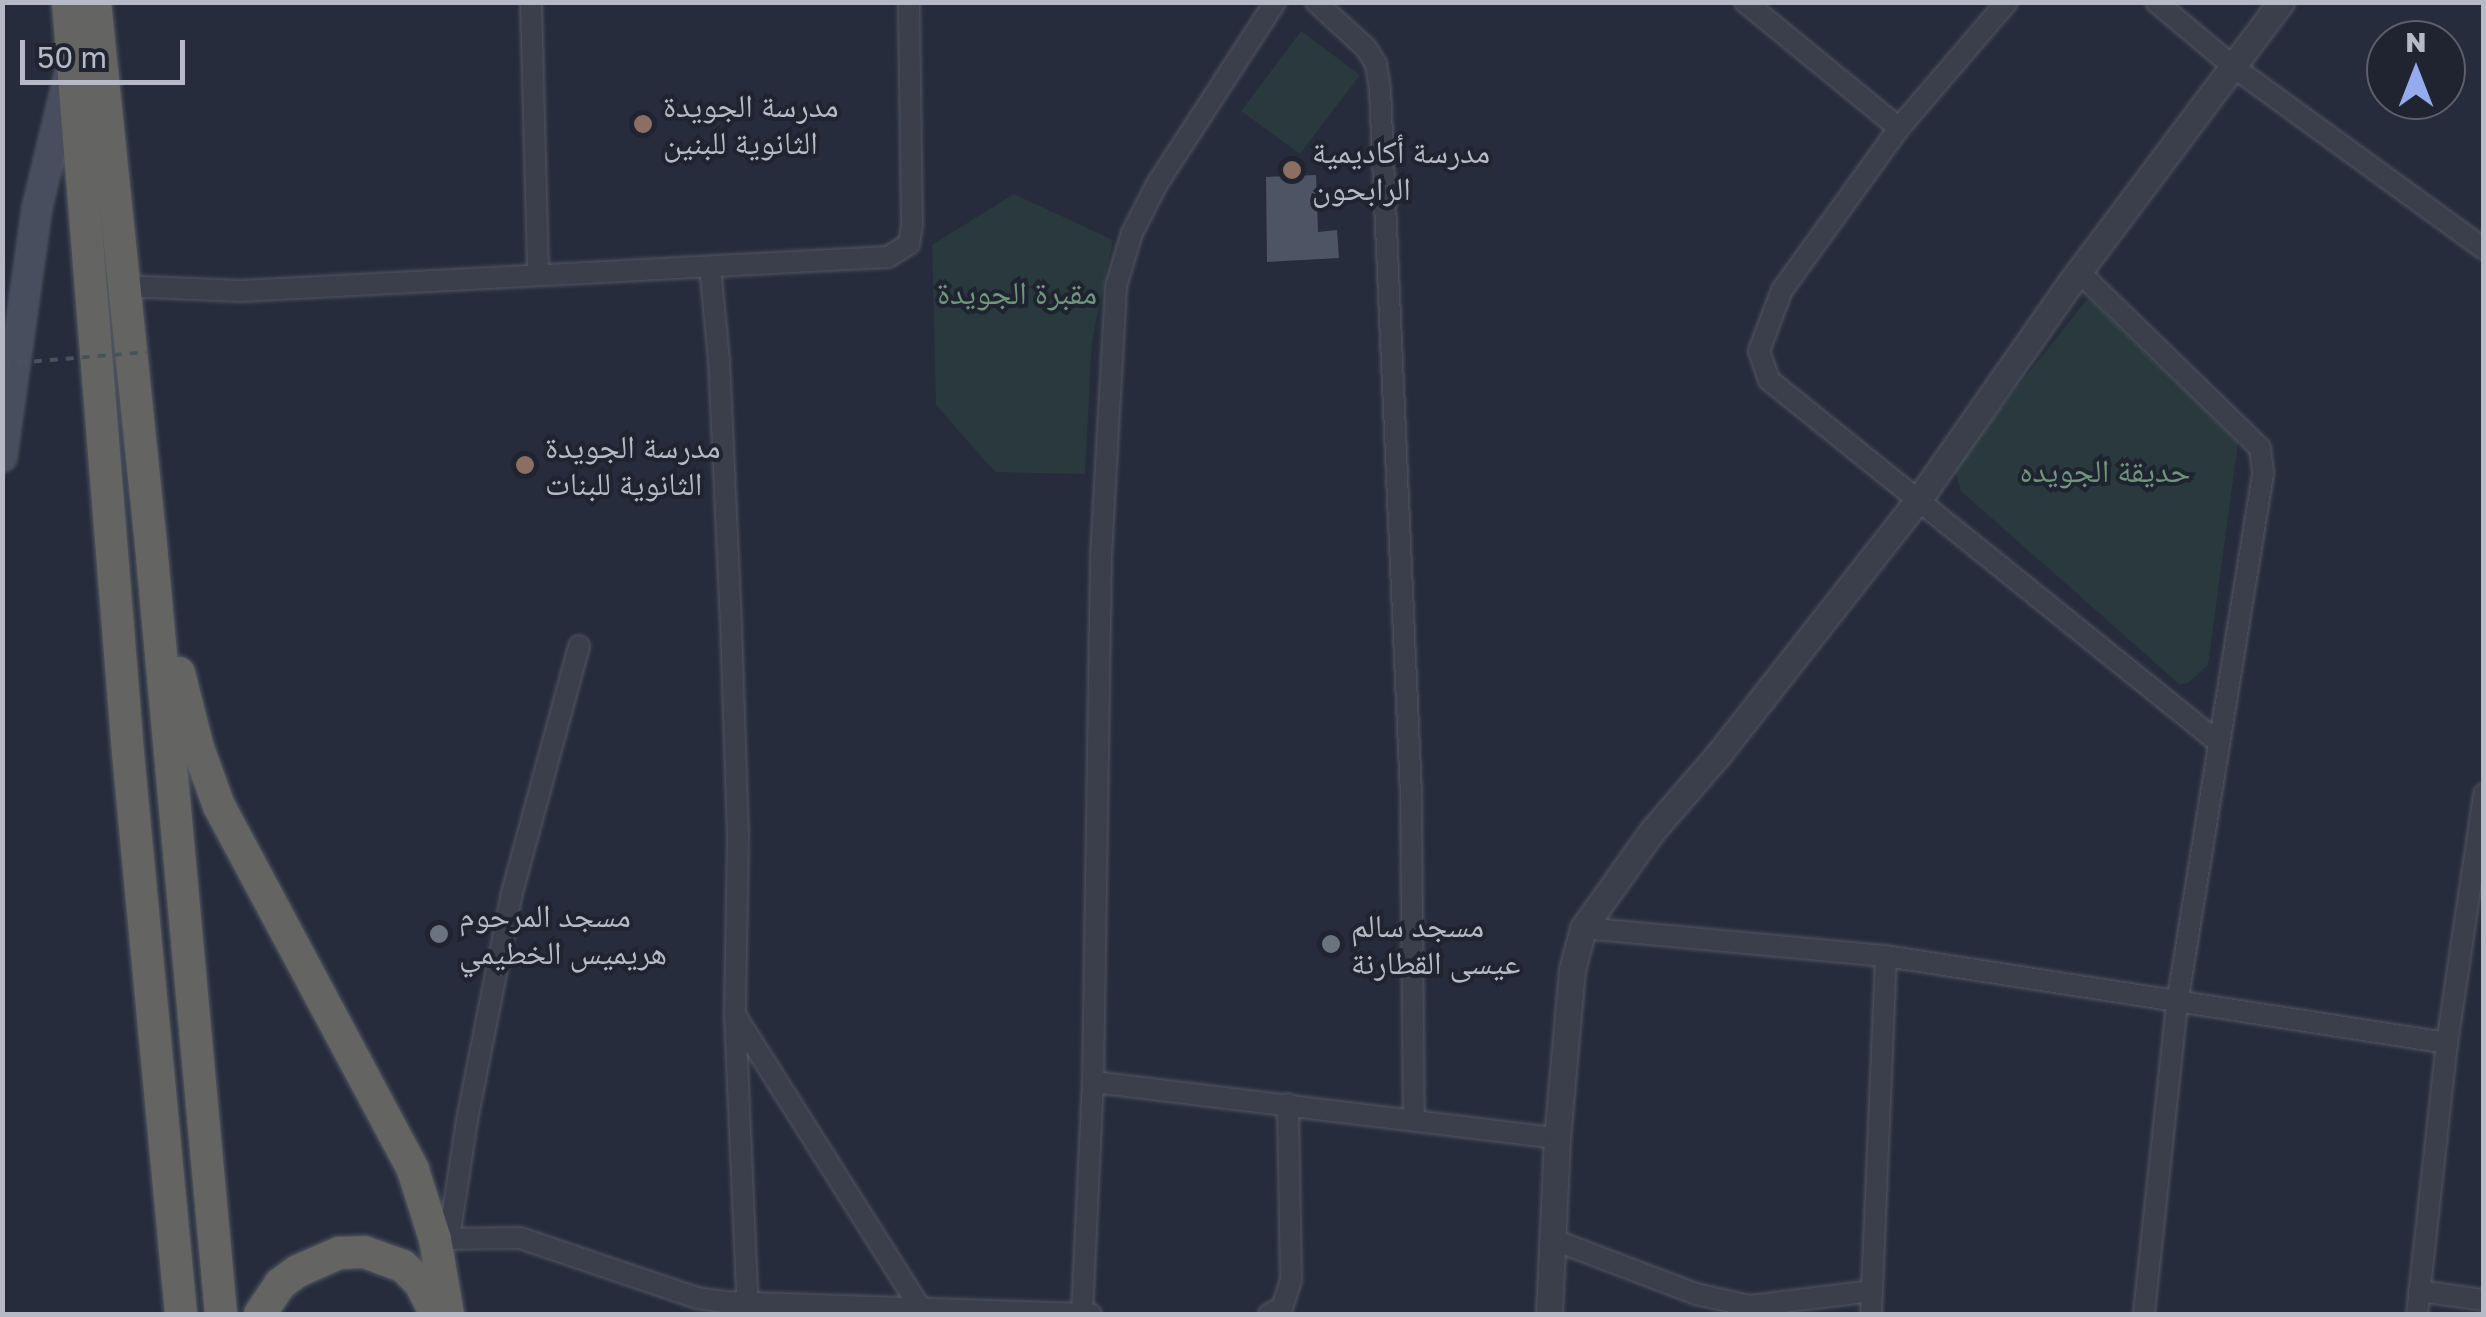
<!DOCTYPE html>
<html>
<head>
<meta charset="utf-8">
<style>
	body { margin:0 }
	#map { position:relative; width:2486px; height:1317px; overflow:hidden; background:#262c3b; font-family:"Golos Text","Noto Naskh Arabic",sans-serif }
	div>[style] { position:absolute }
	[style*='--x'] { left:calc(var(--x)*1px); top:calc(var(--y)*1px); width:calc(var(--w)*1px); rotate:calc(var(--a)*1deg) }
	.green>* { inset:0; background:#29393d }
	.building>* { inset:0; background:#4d5464 }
	.roads { filter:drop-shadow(0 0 2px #525763) drop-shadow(0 0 2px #525763) }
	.minor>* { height:20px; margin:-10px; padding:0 10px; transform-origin:10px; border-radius:10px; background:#3a3f4b }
	.tertiary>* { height:25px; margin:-12.5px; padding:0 12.5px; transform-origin:12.5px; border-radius:12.5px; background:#3a3f4b }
	.secondary>* { height:28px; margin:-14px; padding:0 14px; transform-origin:14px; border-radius:14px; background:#484e5e }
	.trunk>* { height:32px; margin:-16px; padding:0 16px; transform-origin:16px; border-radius:16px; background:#646462 }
	.path-bridge>* { height:4px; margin-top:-2px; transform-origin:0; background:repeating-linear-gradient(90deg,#465459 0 8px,transparent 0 16px) }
	.dots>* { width:28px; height:28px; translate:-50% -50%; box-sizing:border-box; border:5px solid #1f2430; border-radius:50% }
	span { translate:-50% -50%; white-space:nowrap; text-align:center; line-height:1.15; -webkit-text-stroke:8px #1f2430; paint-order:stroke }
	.poi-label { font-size:32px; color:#b6bac7 }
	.left { translate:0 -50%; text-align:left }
	.park-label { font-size:32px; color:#6f957c }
	.frame { position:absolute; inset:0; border:5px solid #b6bac7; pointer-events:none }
	.north { position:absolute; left:2366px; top:20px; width:100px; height:100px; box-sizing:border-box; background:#1f2430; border:2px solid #5b606c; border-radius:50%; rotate:0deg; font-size:28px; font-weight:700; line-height:40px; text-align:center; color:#b6bac7 }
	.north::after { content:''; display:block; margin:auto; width:35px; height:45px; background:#94abed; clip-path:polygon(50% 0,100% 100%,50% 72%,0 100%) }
	.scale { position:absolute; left:20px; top:40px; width:165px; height:45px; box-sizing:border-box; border:5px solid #b6bac7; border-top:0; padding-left:12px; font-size:30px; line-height:35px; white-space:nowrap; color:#b6bac7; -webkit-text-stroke:8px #1f2430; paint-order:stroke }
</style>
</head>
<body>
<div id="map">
	<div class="green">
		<i style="clip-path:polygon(1301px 31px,1360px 75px,1300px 154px,1241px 111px)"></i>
		<i style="clip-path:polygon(1014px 194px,1113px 240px,1092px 340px,1085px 474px,995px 472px,936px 405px,932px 245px)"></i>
		<i style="clip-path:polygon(2088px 298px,2238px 443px,2208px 665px,2188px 683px,2179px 684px,1961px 491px,1954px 467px)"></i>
	</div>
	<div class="building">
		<i style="clip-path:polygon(1316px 175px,1318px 232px,1337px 230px,1339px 258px,1267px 262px,1266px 177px)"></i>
	</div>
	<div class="roads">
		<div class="minor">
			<i style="--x:531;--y:2;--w:271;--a:88.5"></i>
			<i style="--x:1316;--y:2;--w:68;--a:42.6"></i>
			<i style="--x:1366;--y:48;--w:19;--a:58"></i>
			<i style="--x:1376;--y:64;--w:26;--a:81"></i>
			<i style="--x:1380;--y:90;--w:706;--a:87.48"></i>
			<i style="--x:1411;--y:795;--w:323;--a:89.5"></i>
			<i style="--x:1745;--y:2;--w:199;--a:39.3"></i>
			<i style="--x:2007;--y:2;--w:166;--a:130.6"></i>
			<i style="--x:1899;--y:128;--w:200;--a:125.8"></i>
			<i style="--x:1782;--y:290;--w:65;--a:110.7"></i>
			<i style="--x:1759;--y:351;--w:31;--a:71"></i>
			<i style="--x:1769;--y:380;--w:577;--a:38.88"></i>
			<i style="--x:2156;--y:2;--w:103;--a:39.9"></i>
			<i style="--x:2235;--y:68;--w:308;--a:36"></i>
			<i style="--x:710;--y:267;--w:93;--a:84.5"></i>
			<i style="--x:719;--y:360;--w:265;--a:87.4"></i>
			<i style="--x:731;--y:625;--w:212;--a:88.1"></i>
			<i style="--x:738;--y:837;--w:179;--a:91"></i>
			<i style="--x:735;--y:1016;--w:298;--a:87.5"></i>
			<i style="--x:2079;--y:272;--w:252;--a:44.2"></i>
			<i style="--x:2260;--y:448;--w:26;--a:83"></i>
			<i style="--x:2263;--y:474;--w:537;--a:99.22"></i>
			<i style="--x:2177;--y:1004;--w:312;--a:96.1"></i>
			<i style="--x:122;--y:286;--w:119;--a:2.4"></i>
			<i style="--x:241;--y:291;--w:648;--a:-3.01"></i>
			<i style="--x:888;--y:257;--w:25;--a:-32"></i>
			<i style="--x:909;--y:244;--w:19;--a:-81"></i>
			<i style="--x:912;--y:225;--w:223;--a:-90.8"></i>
			<i style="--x:1583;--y:928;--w:304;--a:5.3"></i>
			<i style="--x:1886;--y:956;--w:568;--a:8.82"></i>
			<i style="--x:737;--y:1018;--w:347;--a:57.7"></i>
			<i style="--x:1093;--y:1082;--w:467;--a:6.9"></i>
			<i style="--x:449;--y:1238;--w:119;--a:-81.3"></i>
			<i style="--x:467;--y:1120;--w:231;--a:-78.8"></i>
			<i style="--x:512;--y:893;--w:256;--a:-74.8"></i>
			<i style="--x:435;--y:1239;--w:85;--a:-0.7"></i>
			<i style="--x:520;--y:1238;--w:187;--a:18.7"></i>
			<i style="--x:697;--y:1298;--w:27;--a:8"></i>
			<i style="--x:724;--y:1302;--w:367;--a:1.9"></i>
			<i style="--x:1554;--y:1240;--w:152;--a:20.8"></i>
			<i style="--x:1696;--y:1294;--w:55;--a:12.5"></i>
			<i style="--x:1750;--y:1306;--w:123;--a:-7"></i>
			<i style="--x:2419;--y:1291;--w:66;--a:7.9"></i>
			<i style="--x:1082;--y:1314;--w:232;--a:-87.3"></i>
			<i style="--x:1093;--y:1082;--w:526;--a:-89.13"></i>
			<i style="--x:1101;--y:556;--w:270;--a:-86.8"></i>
			<i style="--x:1116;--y:286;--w:55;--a:-73.2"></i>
			<i style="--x:1132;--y:233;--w:55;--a:-63"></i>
			<i style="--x:1157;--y:184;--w:217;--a:-57"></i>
			<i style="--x:1269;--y:1314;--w:14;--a:-25"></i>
			<i style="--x:1282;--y:1308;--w:29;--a:-72"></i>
			<i style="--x:1291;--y:1280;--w:176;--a:-91"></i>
			<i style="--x:1871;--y:1314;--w:358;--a:-87.6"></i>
			<i style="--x:2417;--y:1314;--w:273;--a:-83.7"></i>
			<i style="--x:2447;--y:1043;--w:252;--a:-81.5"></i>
		</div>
		<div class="tertiary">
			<i style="--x:1549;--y:1314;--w:176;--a:-87.4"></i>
			<i style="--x:1557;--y:1138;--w:169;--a:-84.9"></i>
			<i style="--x:1572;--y:970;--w:43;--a:-75.3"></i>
			<i style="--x:1583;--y:928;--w:120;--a:-54.5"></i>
			<i style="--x:1653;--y:830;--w:99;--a:-49.1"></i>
			<i style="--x:1718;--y:755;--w:325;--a:-51.9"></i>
			<i style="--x:1919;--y:499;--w:265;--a:-55"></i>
			<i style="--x:2071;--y:282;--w:350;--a:-53.1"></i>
		</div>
		<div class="secondary">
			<i style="--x:2;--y:457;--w:251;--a:-82"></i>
			<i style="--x:37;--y:208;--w:136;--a:-76.4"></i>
		</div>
		<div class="trunk">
			<i style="--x:68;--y:2;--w:753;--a:85.43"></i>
			<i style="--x:128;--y:753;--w:563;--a:84.6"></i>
			<i style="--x:95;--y:2;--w:546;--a:84.11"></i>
			<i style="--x:151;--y:545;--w:772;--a:84.8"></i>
			<i style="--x:179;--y:673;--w:77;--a:75.8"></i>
			<i style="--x:198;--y:748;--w:62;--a:70.1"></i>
			<i style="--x:219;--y:806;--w:412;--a:61.9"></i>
			<i style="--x:413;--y:1170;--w:72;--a:72.3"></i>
			<i style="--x:435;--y:1239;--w:76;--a:80.2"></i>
			<i style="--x:260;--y:1314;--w:36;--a:-56"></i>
			<i style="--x:280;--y:1284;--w:22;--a:-36"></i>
			<i style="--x:298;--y:1271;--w:45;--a:-23.7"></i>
			<i style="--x:339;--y:1253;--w:25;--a:-2"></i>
			<i style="--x:364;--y:1252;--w:41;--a:19.7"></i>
			<i style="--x:403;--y:1266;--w:24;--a:45"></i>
			<i style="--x:420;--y:1283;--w:35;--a:63"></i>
		</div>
	</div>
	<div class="path-bridge">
		<i style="--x:2;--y:364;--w:145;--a:-4.7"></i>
	</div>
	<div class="dots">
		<i style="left:643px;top:124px;background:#8d6e63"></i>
		<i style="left:1292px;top:170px;background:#8d6e63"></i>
		<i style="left:525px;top:465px;background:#8d6e63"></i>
		<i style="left:439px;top:934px;background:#6b7280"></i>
		<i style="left:1331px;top:944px;background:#6b7280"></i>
	</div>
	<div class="poi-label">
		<span class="left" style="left:663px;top:124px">مدرسة الجويدة<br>الثانوية للبنين</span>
		<span class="left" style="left:1312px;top:170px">مدرسة أكاديمية<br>الرابحون</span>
		<span class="left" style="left:545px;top:465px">مدرسة الجويدة<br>الثانوية للبنات</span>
		<span class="left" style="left:459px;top:934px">مسجد المرحوم<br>هريميس الخطيمي</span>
		<span class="left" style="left:1351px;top:944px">مسجد سالم<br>عيسى القطارنة</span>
	</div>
	<div class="park-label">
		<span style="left:1017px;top:292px">مقبرة الجويدة</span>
		<span style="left:2105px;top:470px">حديقة الجويده</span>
	</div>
	<div class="frame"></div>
	<div class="north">N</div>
	<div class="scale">50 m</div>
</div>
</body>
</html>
